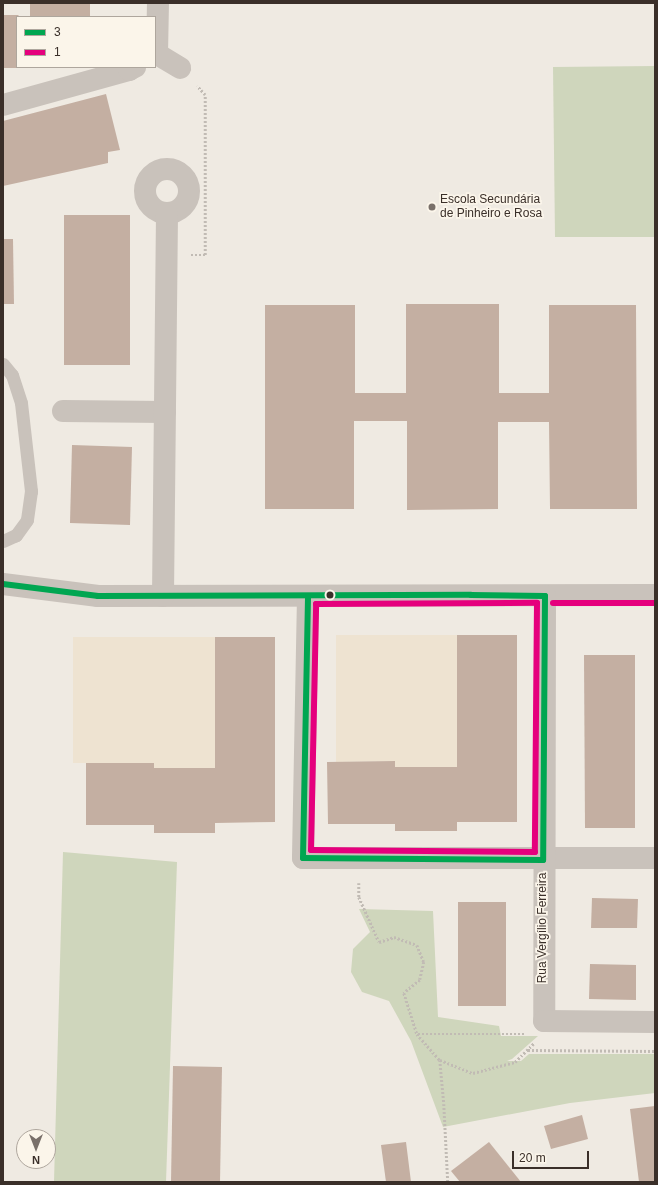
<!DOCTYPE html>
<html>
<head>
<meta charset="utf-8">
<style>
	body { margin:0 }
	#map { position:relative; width:658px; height:1185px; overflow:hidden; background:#efeae2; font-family:Arial,sans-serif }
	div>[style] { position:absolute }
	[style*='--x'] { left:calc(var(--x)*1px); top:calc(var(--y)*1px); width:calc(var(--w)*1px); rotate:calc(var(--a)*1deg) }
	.green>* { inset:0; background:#cfd6bc }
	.plaza>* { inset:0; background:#eee3d1 }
	.building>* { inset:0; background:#c4afa2 }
	.path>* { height:2.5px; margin-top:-1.25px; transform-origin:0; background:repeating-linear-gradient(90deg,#c1bbb4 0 2px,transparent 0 4px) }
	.service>* { height:13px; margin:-6.5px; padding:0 6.5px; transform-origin:6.5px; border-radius:6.5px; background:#c9c2bb }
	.minor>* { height:22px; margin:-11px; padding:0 11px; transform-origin:11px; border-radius:11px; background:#c9c2bb }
	.minor>.ring { margin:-11px; padding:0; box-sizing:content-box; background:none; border:22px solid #c9c2bb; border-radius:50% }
	.bus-1>* { height:6px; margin:-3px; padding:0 3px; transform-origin:3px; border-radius:3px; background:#00a651 }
	.bus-2>* { height:6px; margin:-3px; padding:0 3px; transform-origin:3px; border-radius:3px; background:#e5007d }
	.dots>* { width:11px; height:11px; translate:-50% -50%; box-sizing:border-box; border:2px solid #fbf5ea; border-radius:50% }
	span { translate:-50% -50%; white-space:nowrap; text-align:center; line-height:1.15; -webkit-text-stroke:3.5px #fbf5ea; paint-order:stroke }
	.poi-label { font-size:12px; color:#3a2f29 }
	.left { translate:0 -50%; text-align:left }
	.street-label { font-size:12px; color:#3a2f29 }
	.frame { position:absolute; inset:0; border:4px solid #3a2f29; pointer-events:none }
	.legend { position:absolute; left:16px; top:16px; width:140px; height:52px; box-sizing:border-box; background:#fbf5ea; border:1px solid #aea69d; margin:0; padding:5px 7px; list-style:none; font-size:12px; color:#3a2f29 }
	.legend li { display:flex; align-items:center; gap:8px; height:20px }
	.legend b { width:20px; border:1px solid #aea69d }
	.north { position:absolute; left:16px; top:1129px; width:40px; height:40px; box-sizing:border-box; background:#fbf5ea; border:1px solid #aea69d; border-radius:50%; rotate:180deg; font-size:11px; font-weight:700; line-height:16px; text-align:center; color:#3a2f29 }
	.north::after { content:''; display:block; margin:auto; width:14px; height:18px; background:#79706a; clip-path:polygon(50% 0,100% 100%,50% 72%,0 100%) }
	.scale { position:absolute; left:512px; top:1151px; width:77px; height:18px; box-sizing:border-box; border:2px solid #3a2f29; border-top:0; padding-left:5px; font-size:12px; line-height:14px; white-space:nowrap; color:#3a2f29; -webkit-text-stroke:3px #fbf5ea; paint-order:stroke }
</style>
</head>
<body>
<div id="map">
	<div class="green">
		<i style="clip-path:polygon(655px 66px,655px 237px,555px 237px,553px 67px)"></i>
		<i style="clip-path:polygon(63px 852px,177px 862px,166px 1182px,54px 1182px)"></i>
		<i style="clip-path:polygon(359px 909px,433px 911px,438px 1017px,499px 1026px,501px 1036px,538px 1036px,512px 1059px,507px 1061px,521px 1061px,529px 1054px,655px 1054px,655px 1093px,570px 1103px,443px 1127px,411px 1041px,389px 1001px,362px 992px,351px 972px,353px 949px,370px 932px)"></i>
	</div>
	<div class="plaza">
		<i style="clip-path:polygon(336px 635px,457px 635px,457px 767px,395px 767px,395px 761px,336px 762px)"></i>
		<i style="clip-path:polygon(73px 637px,215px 637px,215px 768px,154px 768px,153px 763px,73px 763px)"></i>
	</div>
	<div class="building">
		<i style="clip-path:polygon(30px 3px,90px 3px,90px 17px,30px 17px)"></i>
		<i style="clip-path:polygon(3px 15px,19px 15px,17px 17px,17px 68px,3px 68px)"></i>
		<i style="clip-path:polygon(106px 94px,120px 150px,108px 152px,108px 163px,3px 186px,3px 121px)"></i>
		<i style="clip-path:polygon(64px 215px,130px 215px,130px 365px,64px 365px)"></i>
		<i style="clip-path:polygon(3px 239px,13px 239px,14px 304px,3px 304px)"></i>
		<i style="clip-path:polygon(406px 304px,499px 304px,499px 393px,549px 393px,549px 305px,636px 305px,637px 509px,550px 509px,549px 422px,498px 422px,498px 509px,407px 510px,407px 421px,354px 421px,354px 509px,265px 509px,265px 305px,355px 305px,355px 393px,406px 393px)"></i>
		<i style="clip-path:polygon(72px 445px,132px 447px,130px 525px,70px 523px)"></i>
		<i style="clip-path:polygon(457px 635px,517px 635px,517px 822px,457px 822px,457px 831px,395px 831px,395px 824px,328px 824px,327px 762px,395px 761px,395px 767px,457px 767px)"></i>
		<i style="clip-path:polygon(215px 637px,275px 637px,275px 822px,215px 823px,215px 833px,154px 833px,154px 825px,86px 825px,86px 763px,154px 763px,154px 768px,215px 768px)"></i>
		<i style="clip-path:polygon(584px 655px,635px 655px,635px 828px,585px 828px)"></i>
		<i style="clip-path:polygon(592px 898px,638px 899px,637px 928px,591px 928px)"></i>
		<i style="clip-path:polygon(458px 902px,506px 902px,506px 1006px,458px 1006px)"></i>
		<i style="clip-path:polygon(590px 964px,636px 965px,636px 1000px,589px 999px)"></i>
		<i style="clip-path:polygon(173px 1066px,222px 1067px,220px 1182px,171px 1182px)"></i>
		<i style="clip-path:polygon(655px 1106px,655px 1182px,639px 1182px,630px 1109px)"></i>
		<i style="clip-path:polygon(582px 1115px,588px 1139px,551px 1149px,544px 1126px)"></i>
		<i style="clip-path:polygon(406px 1142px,411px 1182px,386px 1182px,381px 1145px)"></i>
		<i style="clip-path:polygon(489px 1142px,521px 1182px,460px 1182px,451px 1171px)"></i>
	</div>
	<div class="path">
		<i style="--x:191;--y:255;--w:14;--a:0"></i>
		<i style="--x:205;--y:255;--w:160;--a:-90"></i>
		<i style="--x:205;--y:95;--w:12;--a:-132"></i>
		<i style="--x:359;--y:883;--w:14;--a:90"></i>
		<i style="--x:359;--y:897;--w:49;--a:66"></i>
		<i style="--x:379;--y:942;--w:16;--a:-18"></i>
		<i style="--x:394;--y:937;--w:24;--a:19"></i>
		<i style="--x:417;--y:945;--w:18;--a:68"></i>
		<i style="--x:424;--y:962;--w:18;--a:103"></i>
		<i style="--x:420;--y:980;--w:21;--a:141"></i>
		<i style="--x:404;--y:993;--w:43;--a:72.4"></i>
		<i style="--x:417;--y:1034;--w:35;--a:49"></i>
		<i style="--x:440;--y:1060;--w:35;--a:22"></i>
		<i style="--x:473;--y:1073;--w:43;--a:-14.7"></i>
		<i style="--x:515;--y:1062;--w:27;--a:-45"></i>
		<i style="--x:418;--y:1034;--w:107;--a:0"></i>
		<i style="--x:528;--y:1050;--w:127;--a:0.5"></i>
		<i style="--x:440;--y:1060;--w:44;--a:84.8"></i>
		<i style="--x:444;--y:1104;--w:78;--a:87.1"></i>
	</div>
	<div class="service">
		<i style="--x:3;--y:364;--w:14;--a:51"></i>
		<i style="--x:12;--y:375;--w:29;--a:72"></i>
		<i style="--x:21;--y:403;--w:89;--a:83.5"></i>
		<i style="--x:31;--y:491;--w:29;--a:98"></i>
		<i style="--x:27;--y:520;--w:19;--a:126"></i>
		<i style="--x:16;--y:535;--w:14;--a:155"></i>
	</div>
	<div class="minor">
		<i style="--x:157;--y:54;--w:51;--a:-88.9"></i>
		<i style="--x:157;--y:54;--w:27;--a:31"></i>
		<i style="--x:3;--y:105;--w:131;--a:-15.5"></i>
		<i style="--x:129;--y:70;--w:7;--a:-27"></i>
		<i class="ring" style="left:145px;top:169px;width:22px;height:22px"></i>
		<i style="--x:63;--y:411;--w:102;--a:0.6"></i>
		<i style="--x:3;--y:584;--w:96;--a:7.2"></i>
		<i style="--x:98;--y:596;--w:557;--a:-0.1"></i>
		<i style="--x:163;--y:596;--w:383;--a:-89.4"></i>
		<i style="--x:308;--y:596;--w:262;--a:91.1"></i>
		<i style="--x:303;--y:858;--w:352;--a:0"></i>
		<i style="--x:545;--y:596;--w:425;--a:90.1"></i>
		<i style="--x:544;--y:1021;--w:111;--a:0.5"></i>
	</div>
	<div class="bus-1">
		<i style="--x:3;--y:584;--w:96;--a:7.2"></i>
		<i style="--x:98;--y:596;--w:373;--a:-0.2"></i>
		<i style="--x:471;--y:595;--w:74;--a:0.8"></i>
		<i style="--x:545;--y:596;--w:264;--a:90.4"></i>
		<i style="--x:543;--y:860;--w:240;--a:-179.5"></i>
		<i style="--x:303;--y:858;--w:262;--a:-88.9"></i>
	</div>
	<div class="bus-2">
		<i style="--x:537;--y:603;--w:249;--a:90.5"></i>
		<i style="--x:535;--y:852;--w:224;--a:-179.5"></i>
		<i style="--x:311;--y:850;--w:246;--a:-88.8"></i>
		<i style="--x:316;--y:604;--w:221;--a:-0.3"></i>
		<i style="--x:553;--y:603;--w:102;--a:0"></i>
	</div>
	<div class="dots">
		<i style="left:432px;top:207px;background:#79706a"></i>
		<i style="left:330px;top:595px;background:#3a2f29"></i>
	</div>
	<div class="poi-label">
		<span class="left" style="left:440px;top:207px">Escola Secundária<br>de Pinheiro e Rosa</span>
	</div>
	<div class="street-label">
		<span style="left:543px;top:928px;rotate:-90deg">Rua Vergílio Ferreira</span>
	</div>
	<div class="frame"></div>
	<ul class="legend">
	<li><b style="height:5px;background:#00a651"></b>3</li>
	<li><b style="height:5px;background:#e5007d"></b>1</li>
	</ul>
	<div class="north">N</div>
	<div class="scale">20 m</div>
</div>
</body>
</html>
